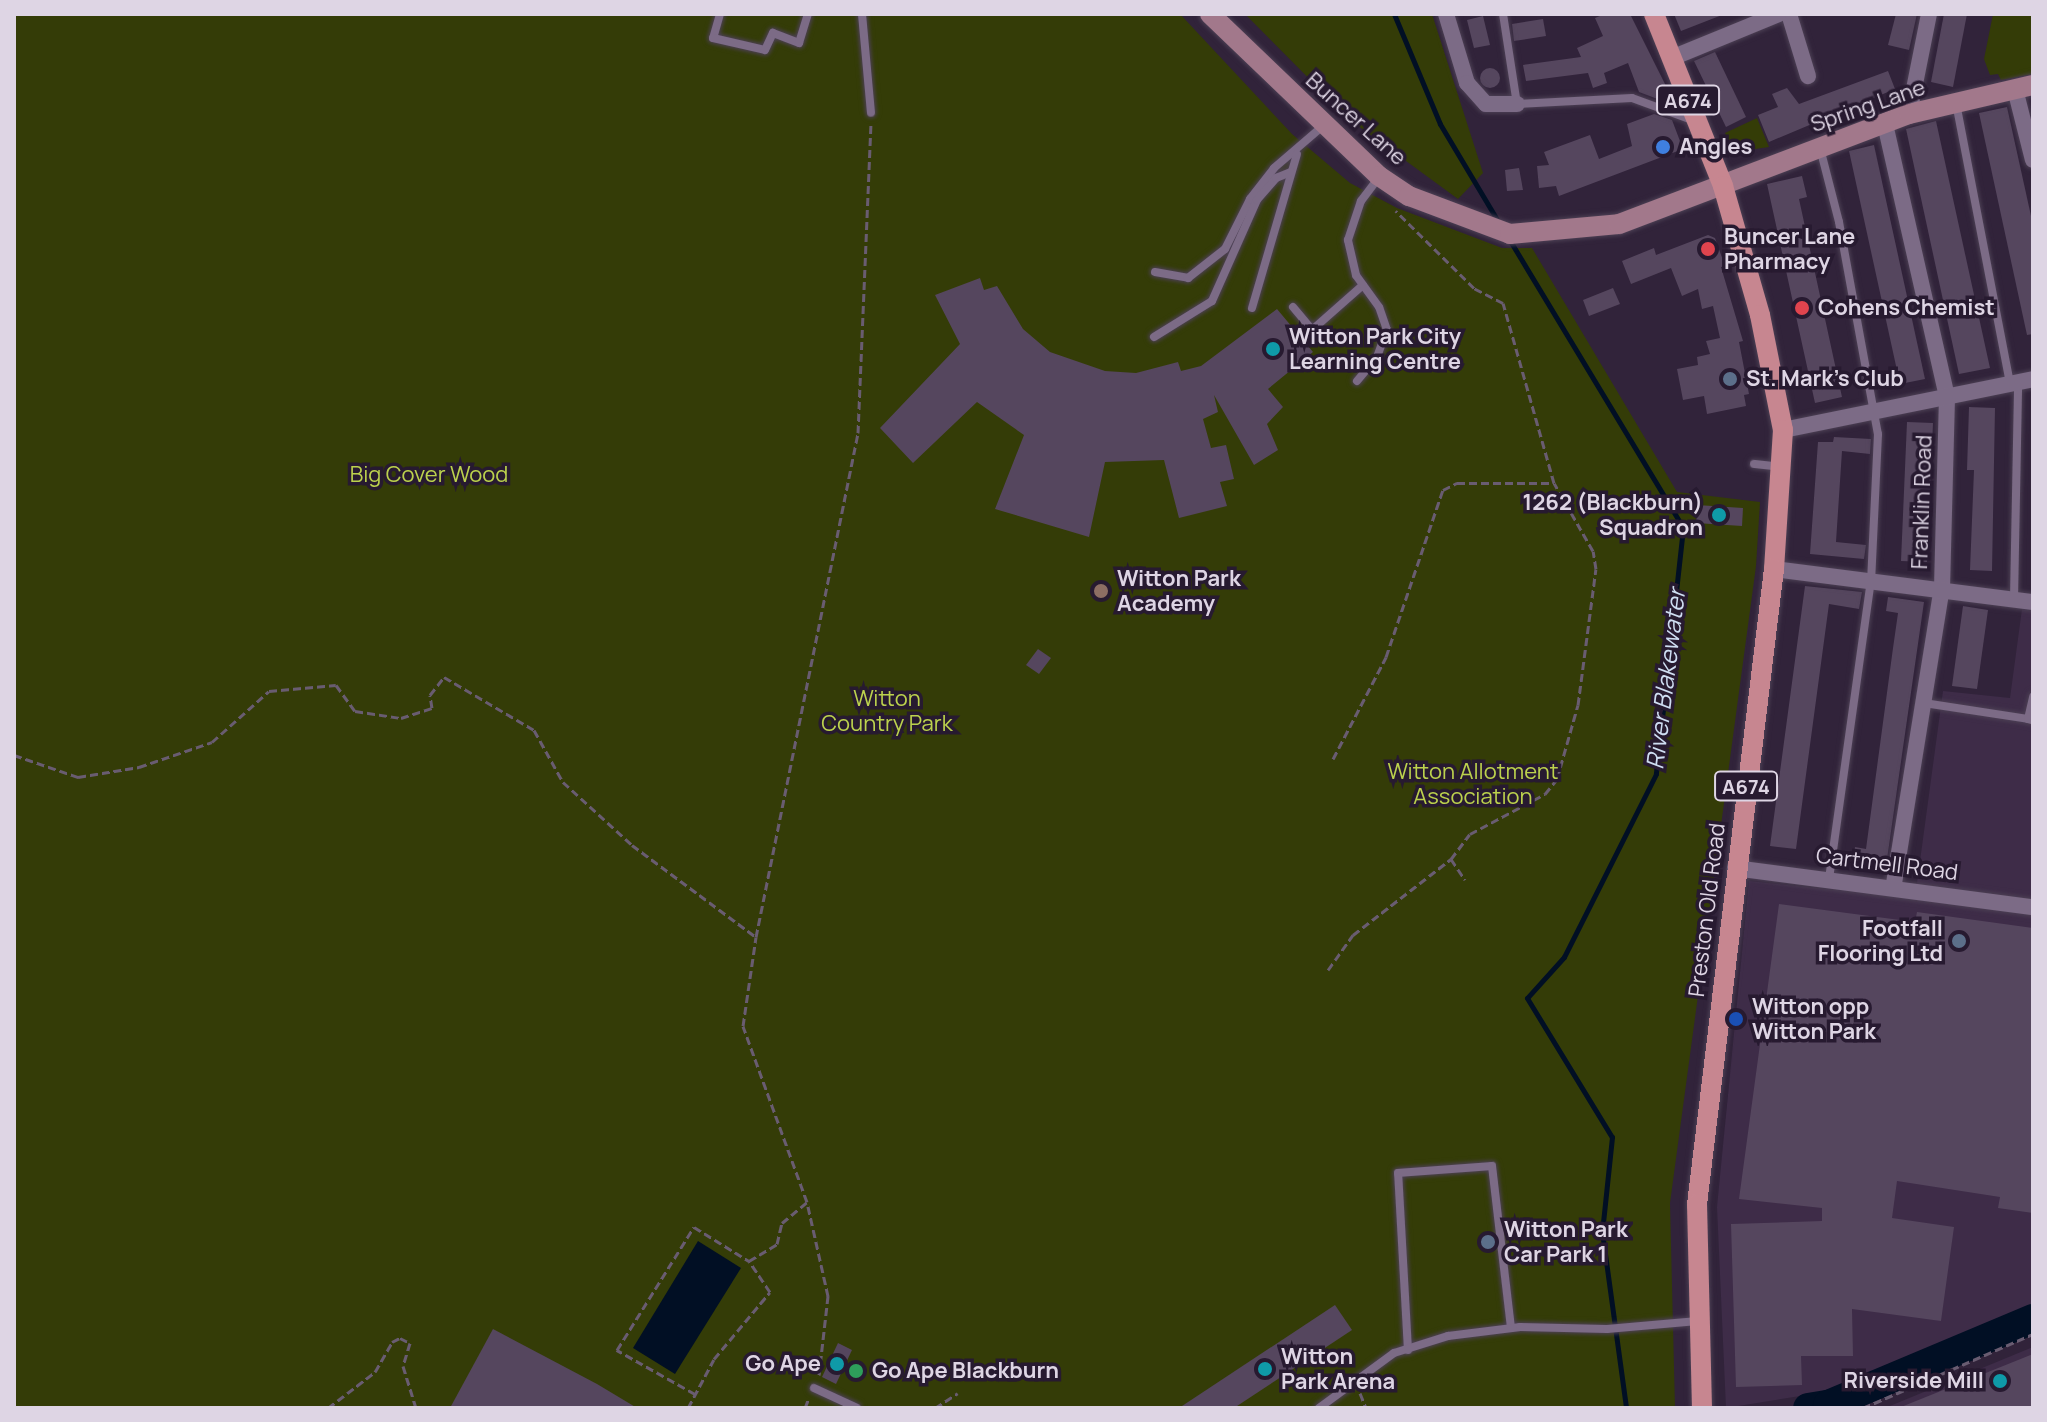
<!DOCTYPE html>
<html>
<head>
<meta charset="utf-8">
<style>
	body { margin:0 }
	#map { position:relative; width:2047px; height:1422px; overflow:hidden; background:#31233a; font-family:Manrope,sans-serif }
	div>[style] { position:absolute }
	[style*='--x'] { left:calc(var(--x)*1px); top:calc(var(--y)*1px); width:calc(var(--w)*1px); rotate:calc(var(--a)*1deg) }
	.built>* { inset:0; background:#3e2c48 }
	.green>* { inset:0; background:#343c07 }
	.water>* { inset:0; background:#010f24 }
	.stream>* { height:5px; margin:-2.5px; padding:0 2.5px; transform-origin:2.5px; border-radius:2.5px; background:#010f24 }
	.river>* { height:30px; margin:-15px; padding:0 15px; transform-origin:15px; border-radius:15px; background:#010f24 }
	.building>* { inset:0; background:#55465e }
	.round { border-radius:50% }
	.path>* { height:3px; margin-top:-1.5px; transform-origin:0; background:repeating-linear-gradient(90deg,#695c71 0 8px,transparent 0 12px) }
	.roads { filter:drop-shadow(0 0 2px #4c4054) drop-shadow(0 0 2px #4c4054) }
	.lane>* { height:8px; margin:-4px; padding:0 4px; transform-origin:4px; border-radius:4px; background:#7c6b86 }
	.street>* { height:16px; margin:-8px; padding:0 8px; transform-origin:8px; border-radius:8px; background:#7c6b86 }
	.secondary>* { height:20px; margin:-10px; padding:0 10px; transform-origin:10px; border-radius:10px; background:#a2788b }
	.primary>* { height:20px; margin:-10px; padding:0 10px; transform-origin:10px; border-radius:10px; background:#c78690 }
	.dots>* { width:22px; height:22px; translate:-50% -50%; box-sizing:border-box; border:4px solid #271a30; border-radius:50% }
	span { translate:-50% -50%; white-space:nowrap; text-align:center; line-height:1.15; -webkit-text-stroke:7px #271a30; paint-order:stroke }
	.shield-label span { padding:2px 6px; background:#271a30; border:2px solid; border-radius:6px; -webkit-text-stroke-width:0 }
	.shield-label { font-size:20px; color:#ded5e4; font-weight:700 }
	.street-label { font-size:22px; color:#ded5e4 }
	.poi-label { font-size:22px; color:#ded5e4; font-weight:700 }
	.left { translate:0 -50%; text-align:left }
	.right { translate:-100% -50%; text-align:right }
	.park-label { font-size:22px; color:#bcd24d }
	.water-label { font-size:24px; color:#cfdef2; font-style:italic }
	.frame { position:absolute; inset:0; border:16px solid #ded5e4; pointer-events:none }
</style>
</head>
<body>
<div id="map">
	<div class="built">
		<i style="clip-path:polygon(2022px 609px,2033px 611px,2033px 1306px,1819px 1393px,1726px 1408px,1717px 1207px,1749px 881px,1915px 898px,1943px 691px,2010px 698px)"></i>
		<i style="clip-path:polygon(2033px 1347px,2033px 1408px,1885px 1408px)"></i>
	</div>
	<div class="green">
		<i style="clip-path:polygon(14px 14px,1180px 14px,1292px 134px,1350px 183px,1397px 208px,1502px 248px,1532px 248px,1677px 492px,1760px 502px,1756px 566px,1670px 1203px,1675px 1408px,14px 1408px)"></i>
		<i style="clip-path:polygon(1245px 14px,1432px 14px,1483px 173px,1458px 199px,1350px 120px)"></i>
		<i style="clip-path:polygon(1993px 14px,2033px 14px,2033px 74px,2001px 80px,1998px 74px,1990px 75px,1984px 59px)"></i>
		<i style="clip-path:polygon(1757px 118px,1769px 147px,1734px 152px,1725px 133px)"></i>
	</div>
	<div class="water">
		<i style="clip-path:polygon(698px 1241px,741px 1268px,675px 1374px,633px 1348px)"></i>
	</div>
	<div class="stream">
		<i style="--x:1394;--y:14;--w:119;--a:67.3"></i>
		<i style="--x:1440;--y:124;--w:115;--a:59.2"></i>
		<i style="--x:1509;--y:239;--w:337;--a:58.9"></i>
		<i style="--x:1683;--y:528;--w:247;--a:96.3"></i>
		<i style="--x:1656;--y:774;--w:205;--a:116.7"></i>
		<i style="--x:1564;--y:957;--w:55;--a:132.1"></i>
		<i style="--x:1527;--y:998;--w:163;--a:58.6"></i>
		<i style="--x:1612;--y:1137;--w:96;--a:96"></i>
		<i style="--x:1602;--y:1232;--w:178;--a:82.2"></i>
	</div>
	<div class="river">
		<i style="--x:1808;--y:1408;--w:20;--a:-9"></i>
		<i style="--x:1828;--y:1405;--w:222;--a:-22.8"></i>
	</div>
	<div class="building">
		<i style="clip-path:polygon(1605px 14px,1630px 14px,1676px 106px,1639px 92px,1628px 63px,1604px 73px,1607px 83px,1593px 88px,1588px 73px,1526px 81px,1523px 65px,1581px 57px,1577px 48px,1603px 36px,1595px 18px)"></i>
		<i style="clip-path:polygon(1674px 14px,1721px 14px,1722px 15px,1681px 31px)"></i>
		<i style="clip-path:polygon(1896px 14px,1917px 14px,1909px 50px,1888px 45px)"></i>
		<i style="clip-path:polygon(1944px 14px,1967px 14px,1953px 87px,1931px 82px)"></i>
		<i style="clip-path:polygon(1483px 16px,1490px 45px,1474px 48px,1467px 20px)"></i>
		<i style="clip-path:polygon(1543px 19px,1546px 36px,1514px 41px,1512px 24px)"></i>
		<i style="clip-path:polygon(1715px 52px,1746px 117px,1726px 127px,1694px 61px)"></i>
		<i class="round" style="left:1480px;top:68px;width:20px;height:20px"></i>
		<i style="clip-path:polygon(1888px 71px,1895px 89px,1769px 142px,1758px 115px,1778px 107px,1772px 94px,1787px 88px,1799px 104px)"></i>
		<i style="clip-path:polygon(2007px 107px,2033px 225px,2033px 334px,2027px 335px,1979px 113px)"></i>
		<i style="clip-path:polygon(1654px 114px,1672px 120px,1683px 149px,1559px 196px,1556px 186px,1539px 188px,1537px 166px,1549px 165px,1544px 152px,1590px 135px,1599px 159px,1632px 146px,1627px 124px)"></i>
		<i style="clip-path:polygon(1936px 121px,1990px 368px,1959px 374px,1906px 129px)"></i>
		<i style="clip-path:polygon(1874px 145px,1925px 379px,1900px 384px,1849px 151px)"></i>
		<i style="clip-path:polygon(1519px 168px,1523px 190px,1507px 191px,1505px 170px)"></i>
		<i style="clip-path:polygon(1802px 176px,1807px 197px,1799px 199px,1842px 397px,1815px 403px,1767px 184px)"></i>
		<i style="clip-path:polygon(1708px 235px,1715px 238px,1725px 266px,1721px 267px,1743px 341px,1739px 342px,1749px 394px,1744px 395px,1746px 406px,1707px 414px,1704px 396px,1683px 400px,1677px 369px,1698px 365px,1697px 357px,1710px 354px,1706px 341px,1720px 338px,1713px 306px,1702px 309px,1698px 289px,1682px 296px,1671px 268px,1631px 284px,1622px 261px,1654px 248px,1656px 255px)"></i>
		<i style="clip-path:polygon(980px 278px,984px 290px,997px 286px,1023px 329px,1050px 352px,1105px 371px,1136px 373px,1178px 362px,1181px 371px,1201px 366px,1277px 309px,1313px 352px,1268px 389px,1283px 407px,1267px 424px,1278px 450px,1254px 465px,1214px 395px,1218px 412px,1203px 419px,1211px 448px,1226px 445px,1234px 479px,1220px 482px,1227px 506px,1179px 518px,1164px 460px,1105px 462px,1089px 537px,995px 509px,1024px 435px,977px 402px,913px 463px,880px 428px,960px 344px,935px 295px)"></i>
		<i style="clip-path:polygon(1613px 288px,1620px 304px,1589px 316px,1583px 300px)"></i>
		<i style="clip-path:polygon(1969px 407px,1995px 408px,1992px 571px,1970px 570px,1974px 470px,1967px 470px)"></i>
		<i style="clip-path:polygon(1907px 422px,1933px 423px,1927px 562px,1901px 561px)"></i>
		<i style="clip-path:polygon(1834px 437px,1871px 439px,1870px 454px,1842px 451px,1836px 542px,1866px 545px,1864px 559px,1810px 554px,1818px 442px,1833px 442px)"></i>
		<i style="clip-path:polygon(1697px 505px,1743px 508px,1742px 526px,1696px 523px)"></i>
		<i style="clip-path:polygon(1805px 586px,1862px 592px,1859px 609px,1829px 604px,1796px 849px,1770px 846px)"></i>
		<i style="clip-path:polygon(1888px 597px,1924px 602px,1886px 866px,1853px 862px,1855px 847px,1866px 849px,1893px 648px,1898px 613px,1886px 611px)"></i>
		<i style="clip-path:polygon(1963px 606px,1988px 610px,1977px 689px,1952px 686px)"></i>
		<i style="clip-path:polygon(1038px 649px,1051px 658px,1039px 674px,1026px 665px)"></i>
		<i style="clip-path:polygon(1779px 904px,1915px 922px,1917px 912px,2033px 928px,2033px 1213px,1998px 1208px,2000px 1197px,1897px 1181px,1892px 1218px,1954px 1227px,1941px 1321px,1852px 1309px,1853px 1356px,1801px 1356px,1802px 1385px,1736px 1387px,1731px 1224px,1822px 1221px,1822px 1208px,1739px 1199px)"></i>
		<i style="clip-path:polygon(1335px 1305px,1352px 1330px,1234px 1408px,1179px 1408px)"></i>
		<i style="clip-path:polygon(493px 1329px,597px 1384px,637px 1408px,450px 1408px)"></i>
		<i style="clip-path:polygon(838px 1343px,852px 1350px,836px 1384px,822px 1377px)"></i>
		<i style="clip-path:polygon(2033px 1354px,2033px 1408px,1901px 1408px,1901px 1407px)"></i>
	</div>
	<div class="path">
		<i style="--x:14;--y:755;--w:68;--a:19"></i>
		<i style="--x:78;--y:777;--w:62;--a:-9.3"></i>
		<i style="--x:139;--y:767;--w:77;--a:-18.9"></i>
		<i style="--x:212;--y:742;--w:76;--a:-41.8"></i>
		<i style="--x:269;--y:691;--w:67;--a:-5.1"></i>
		<i style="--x:336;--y:685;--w:32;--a:54"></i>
		<i style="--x:355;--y:711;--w:47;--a:8.7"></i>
		<i style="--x:401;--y:718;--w:33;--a:-18"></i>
		<i style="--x:432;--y:708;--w:13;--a:-99"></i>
		<i style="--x:430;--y:695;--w:23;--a:-52"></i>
		<i style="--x:444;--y:677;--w:104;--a:30.5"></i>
		<i style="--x:534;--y:730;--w:60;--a:60.9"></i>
		<i style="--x:563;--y:782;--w:93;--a:42.4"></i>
		<i style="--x:632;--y:845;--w:154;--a:36.6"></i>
		<i style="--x:1333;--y:759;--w:115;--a:-62.5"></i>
		<i style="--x:1386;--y:657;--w:176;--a:-71.2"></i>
		<i style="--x:1443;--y:490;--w:16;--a:-27"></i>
		<i style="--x:1457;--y:483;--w:97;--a:0"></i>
		<i style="--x:1451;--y:859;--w:25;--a:56"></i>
		<i style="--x:1328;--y:970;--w:43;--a:-54.5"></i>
		<i style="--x:1353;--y:935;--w:124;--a:-37.8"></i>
		<i style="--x:1451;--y:859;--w:31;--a:-53"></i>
		<i style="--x:1470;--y:834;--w:85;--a:-28.1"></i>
		<i style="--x:1545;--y:794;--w:19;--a:-51"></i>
		<i style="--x:1557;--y:779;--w:77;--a:-74.2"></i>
		<i style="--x:1578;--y:705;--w:137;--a:-82.5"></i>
		<i style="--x:1596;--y:569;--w:18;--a:-99"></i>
		<i style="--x:1593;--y:551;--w:78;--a:-119.8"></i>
		<i style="--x:1554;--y:483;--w:187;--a:-105.8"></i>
		<i style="--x:1503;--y:303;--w:33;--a:-153"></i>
		<i style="--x:1474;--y:288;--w:110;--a:-135.4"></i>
		<i style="--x:819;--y:1375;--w:80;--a:-83.5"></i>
		<i style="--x:828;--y:1296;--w:96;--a:-102.6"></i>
		<i style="--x:807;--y:1202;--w:187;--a:-110"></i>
		<i style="--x:743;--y:1026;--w:90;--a:-81.7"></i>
		<i style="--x:756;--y:937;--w:514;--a:-78.56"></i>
		<i style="--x:858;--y:433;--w:308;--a:-87.6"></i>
		<i style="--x:1360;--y:1393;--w:16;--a:68"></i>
		<i style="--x:695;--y:1394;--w:90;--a:-150.6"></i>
		<i style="--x:617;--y:1350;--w:145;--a:-58"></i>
		<i style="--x:694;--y:1227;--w:65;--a:31.7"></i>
		<i style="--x:328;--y:1408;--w:59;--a:-37.5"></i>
		<i style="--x:375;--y:1372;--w:34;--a:-60"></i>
		<i style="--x:392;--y:1342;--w:9;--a:-27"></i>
		<i style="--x:400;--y:1338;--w:11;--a:27"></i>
		<i style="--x:410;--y:1343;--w:24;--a:107"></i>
		<i style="--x:403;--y:1366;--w:44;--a:72.8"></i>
		<i style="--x:688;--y:1408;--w:55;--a:-62"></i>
		<i style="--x:714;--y:1359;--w:87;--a:-50.1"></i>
		<i style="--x:770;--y:1292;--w:37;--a:-124"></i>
		<i style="--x:749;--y:1261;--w:33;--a:-31"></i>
		<i style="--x:777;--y:1244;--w:22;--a:-77"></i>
		<i style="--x:782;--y:1223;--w:33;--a:-40"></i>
		<i style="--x:805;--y:1408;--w:9;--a:-69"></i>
		<i style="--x:935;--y:1408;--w:27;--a:-33"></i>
		<i style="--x:1863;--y:1408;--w:185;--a:-23.5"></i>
	</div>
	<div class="roads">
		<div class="lane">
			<i style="--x:720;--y:14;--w:25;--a:106"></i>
			<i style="--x:713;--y:38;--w:53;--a:13"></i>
			<i style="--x:765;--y:50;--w:19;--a:-65"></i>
			<i style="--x:773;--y:33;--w:28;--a:21"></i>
			<i style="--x:799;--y:43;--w:30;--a:-73"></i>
			<i style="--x:862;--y:14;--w:99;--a:84.8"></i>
			<i style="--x:1503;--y:14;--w:91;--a:81.2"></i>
			<i style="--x:1517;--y:104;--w:115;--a:-3"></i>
			<i style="--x:1632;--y:98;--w:64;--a:20.1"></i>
			<i style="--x:1956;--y:103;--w:286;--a:79.1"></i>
			<i style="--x:1820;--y:148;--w:76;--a:75.6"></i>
			<i style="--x:1839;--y:222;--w:216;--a:79.6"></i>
			<i style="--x:1878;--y:434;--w:146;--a:92.7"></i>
			<i style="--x:1871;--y:580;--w:301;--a:98"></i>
			<i style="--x:1155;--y:272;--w:34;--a:10"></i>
			<i style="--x:1188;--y:278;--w:47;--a:-38.1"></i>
			<i style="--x:1225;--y:249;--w:56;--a:-63.4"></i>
			<i style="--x:1250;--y:199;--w:39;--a:-52"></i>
			<i style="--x:1274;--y:168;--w:66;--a:-40.7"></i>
			<i style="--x:1293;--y:307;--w:30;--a:50"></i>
			<i style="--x:1312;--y:330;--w:68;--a:-41.4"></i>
			<i style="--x:1252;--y:308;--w:160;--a:-73.7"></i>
			<i style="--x:1154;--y:337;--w:68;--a:-31.8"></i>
			<i style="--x:1212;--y:301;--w:111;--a:-66"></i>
			<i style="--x:1257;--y:200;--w:29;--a:-49"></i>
			<i style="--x:1276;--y:178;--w:16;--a:-22"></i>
			<i style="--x:1357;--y:381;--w:31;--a:-50"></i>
			<i style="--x:1377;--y:357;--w:29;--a:-70"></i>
			<i style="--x:1387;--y:330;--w:24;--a:-109"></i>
			<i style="--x:1379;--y:307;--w:39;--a:-126"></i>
			<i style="--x:1356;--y:275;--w:36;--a:-103"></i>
			<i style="--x:1348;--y:240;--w:41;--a:-71.6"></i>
			<i style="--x:1361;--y:201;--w:30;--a:-53"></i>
			<i style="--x:1754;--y:464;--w:27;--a:6"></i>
			<i style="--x:2014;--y:599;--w:216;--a:-88.9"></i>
			<i style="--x:1924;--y:703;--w:105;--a:8.7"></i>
			<i style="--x:2032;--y:720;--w:4;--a:-166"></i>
			<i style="--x:2028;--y:719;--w:23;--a:-77"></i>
			<i style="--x:1408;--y:1350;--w:177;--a:-93.2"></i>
			<i style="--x:1398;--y:1173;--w:94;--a:-4.3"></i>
			<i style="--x:1492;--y:1166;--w:163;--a:83.3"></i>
			<i style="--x:814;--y:1388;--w:47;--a:24.9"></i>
			<i style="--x:1319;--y:1408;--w:93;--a:-36.3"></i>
			<i style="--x:1394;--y:1353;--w:57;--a:-17.5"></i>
			<i style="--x:1448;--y:1336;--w:73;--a:-7.1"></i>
			<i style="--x:1520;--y:1327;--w:87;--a:1.3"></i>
			<i style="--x:1607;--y:1329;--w:91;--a:-5"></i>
		</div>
		<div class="street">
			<i style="--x:1446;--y:14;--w:72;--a:73.1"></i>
			<i style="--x:1467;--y:83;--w:28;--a:48"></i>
			<i style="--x:1486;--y:104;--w:31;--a:0"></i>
			<i style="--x:1789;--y:14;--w:65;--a:73"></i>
			<i style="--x:1674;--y:57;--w:113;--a:-22.3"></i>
			<i style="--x:2015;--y:89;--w:73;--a:75.8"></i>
			<i style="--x:1909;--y:114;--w:102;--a:-78.7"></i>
			<i style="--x:1885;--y:124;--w:280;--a:77.2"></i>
			<i style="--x:1947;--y:397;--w:190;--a:91.5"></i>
			<i style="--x:1942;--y:587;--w:302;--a:99.2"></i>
			<i style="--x:1783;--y:430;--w:255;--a:-11.5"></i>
			<i style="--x:1774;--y:569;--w:261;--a:7.3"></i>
			<i style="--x:1735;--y:868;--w:301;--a:7.5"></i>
		</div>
		<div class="secondary">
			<i style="--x:1210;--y:14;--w:234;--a:43.8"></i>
			<i style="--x:1379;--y:176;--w:36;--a:34"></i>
			<i style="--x:1409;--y:196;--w:108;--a:20.6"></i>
			<i style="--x:1510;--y:234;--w:109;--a:-5.2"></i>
			<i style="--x:1619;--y:224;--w:310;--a:-20.8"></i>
			<i style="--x:1909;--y:114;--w:127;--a:-13.2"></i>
		</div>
		<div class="primary">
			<i style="--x:1654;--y:14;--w:185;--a:68.1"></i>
			<i style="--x:1723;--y:186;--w:134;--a:74"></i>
			<i style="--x:1760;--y:315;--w:117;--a:78.7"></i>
			<i style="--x:1783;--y:430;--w:139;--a:93.7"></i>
			<i style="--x:1774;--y:569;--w:640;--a:96.91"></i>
			<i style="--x:1697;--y:1204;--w:204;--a:88.6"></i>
		</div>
	</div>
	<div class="dots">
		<i style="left:1663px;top:147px;background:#3f7fe0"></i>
		<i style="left:1708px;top:249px;background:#e0444e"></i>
		<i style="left:1802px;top:308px;background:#e0444e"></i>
		<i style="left:1273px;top:349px;background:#0f9aa8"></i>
		<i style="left:1730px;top:379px;background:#5c6f8a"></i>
		<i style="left:1719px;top:515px;background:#0f9aa8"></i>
		<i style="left:1101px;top:591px;background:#8d6e63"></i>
		<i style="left:1959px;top:941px;background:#5c6f8a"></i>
		<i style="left:1736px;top:1019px;background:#1a4fb4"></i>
		<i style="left:1488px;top:1242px;background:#5c6f8a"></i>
		<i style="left:837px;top:1364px;background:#0f9aa8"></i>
		<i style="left:1265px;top:1369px;background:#0f9aa8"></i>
		<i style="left:856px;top:1371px;background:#2e9e5b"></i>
		<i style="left:2000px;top:1381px;background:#0f9aa8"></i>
	</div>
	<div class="shield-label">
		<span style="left:1688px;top:100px">A674</span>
		<span style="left:1746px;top:786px">A674</span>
	</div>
	<div class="street-label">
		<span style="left:1868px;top:106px;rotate:-19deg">Spring Lane</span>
		<span style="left:1356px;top:119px;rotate:42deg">Buncer Lane</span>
		<span style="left:1922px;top:502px;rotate:-88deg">Franklin Road</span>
		<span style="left:1887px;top:864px;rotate:7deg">Cartmell Road</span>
		<span style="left:1707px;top:910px;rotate:-83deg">Preston Old Road</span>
	</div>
	<div class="poi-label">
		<span class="left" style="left:1679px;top:147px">Angles</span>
		<span class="left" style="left:1724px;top:249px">Buncer Lane<br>Pharmacy</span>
		<span class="left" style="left:1818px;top:308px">Cohens Chemist</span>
		<span class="left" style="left:1289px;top:349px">Witton Park City<br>Learning Centre</span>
		<span class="left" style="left:1746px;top:379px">St. Mark's Club</span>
		<span class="right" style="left:1703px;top:515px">1262 (Blackburn)<br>Squadron</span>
		<span class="left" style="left:1117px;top:591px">Witton Park<br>Academy</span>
		<span class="right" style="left:1943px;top:941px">Footfall<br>Flooring Ltd</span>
		<span class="left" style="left:1752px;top:1019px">Witton opp<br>Witton Park</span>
		<span class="left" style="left:1504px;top:1242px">Witton Park<br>Car Park 1</span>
		<span class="left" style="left:1281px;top:1369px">Witton<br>Park Arena</span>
		<span class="right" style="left:821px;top:1364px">Go Ape</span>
		<span class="left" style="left:872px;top:1371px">Go Ape Blackburn</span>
		<span class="right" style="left:1984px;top:1381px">Riverside Mill</span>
	</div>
	<div class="park-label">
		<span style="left:429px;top:475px">Big Cover Wood</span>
		<span style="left:887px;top:711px">Witton<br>Country Park</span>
		<span style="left:1473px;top:784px">Witton Allotment<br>Association</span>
	</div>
	<div class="water-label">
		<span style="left:1665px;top:679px;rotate:-83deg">River Blakewater</span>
	</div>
	<div class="frame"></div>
</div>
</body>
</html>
